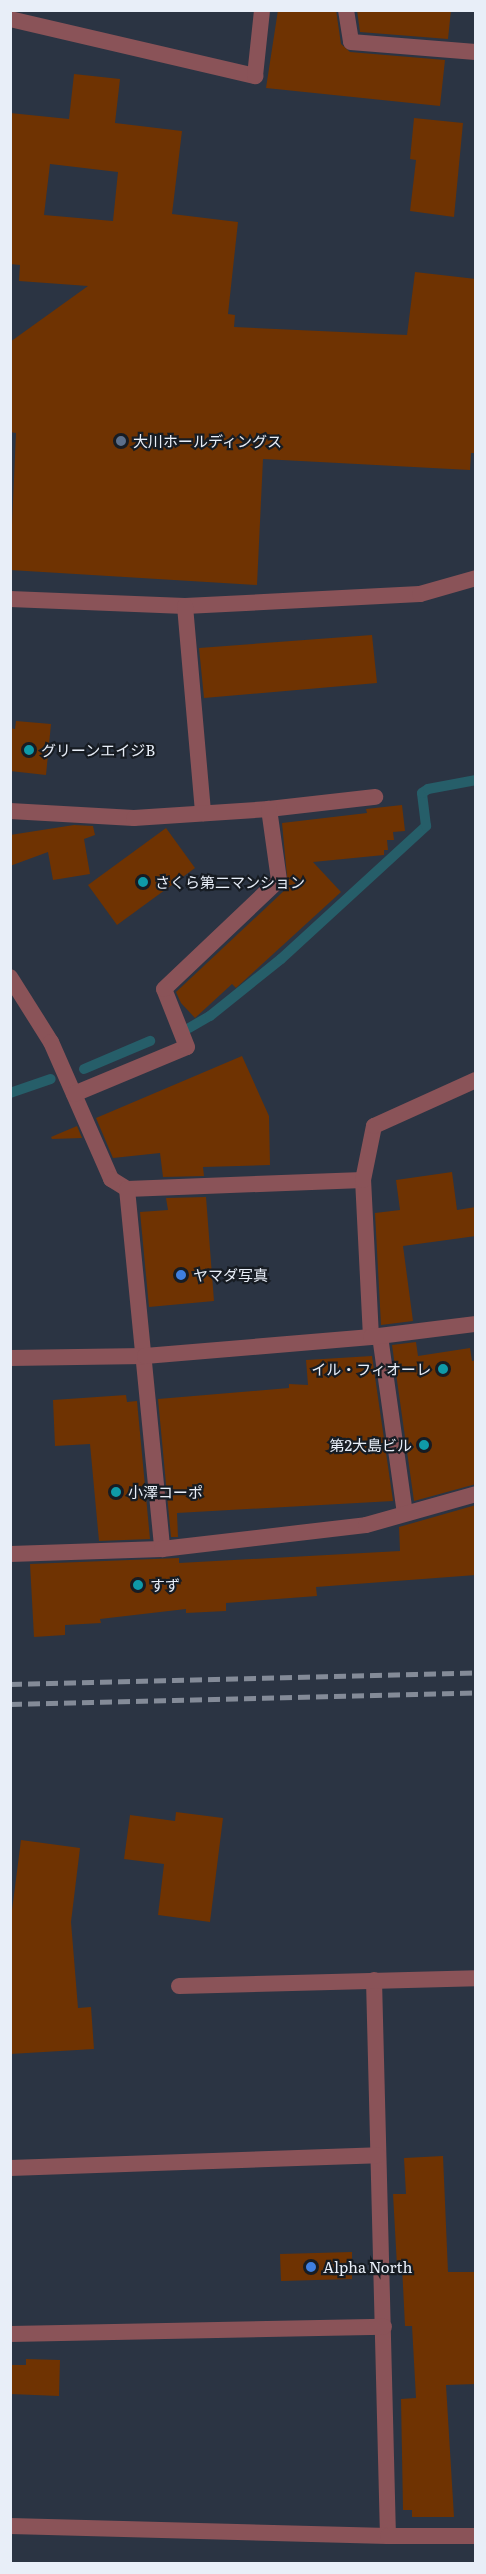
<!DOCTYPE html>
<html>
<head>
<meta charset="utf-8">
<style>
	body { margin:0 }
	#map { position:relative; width:486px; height:2574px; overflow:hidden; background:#2b3443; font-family:Literata,"Noto Sans JP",serif }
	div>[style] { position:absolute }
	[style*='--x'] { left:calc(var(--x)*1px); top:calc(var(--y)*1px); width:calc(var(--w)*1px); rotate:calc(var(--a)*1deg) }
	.stream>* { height:10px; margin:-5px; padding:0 5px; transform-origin:5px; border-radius:5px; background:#265e69 }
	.building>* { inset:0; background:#6f3302 }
	.minor>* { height:16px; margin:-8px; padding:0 8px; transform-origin:8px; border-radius:8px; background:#8a5358 }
	.rail>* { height:4.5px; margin-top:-2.25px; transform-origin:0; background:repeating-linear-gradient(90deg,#848b98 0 12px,transparent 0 18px) }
	.dots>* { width:16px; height:16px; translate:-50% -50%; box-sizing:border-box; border:3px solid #171c23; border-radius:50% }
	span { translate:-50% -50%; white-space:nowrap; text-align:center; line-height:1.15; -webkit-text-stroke:4.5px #171c23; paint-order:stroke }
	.poi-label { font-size:15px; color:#e8eef8 }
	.left { translate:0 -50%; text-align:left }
	.right { translate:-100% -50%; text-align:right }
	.frame { position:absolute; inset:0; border:12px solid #e8eef8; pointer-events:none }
</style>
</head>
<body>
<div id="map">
	<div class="stream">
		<i style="--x:189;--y:1028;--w:24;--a:-30"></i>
		<i style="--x:210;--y:1016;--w:91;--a:-38.8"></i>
		<i style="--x:281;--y:959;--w:197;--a:-42.5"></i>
		<i style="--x:426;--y:826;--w:33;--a:-97"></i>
		<i style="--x:422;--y:793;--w:7;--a:-34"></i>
		<i style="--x:428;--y:789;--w:49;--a:-10.6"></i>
		<i style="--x:84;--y:1069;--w:72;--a:-23"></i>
		<i style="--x:10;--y:1093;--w:43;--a:-18.9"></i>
	</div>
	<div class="building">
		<i style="clip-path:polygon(278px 10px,336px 10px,341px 44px,350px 52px,445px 60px,440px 106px,266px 88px)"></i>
		<i style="clip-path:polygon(357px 10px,451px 10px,448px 39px,360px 32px)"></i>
		<i style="clip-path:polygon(evenodd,74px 74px,120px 79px,115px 123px,182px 131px,172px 214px,238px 222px,228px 314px,235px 315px,234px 327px,407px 335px,415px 272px,476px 279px,476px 453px,471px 453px,470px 470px,263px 459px,257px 585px,10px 570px,16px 433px,10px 432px,10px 342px,88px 286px,19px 281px,20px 265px,10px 264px,10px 113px,69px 119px,74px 74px,50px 164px,118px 172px,113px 221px,44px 215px,50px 164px)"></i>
		<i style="clip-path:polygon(414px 118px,463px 123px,454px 217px,410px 211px,416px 160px,410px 159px)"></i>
		<i style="clip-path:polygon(372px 635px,377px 683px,204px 698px,199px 648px)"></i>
		<i style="clip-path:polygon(16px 721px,51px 724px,46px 775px,10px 771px,10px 728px,15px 729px)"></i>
		<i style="clip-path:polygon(402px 805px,405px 831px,393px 832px,394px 840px,387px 840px,388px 850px,384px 850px,384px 855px,313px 862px,341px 892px,236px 988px,232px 984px,195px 1018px,181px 1003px,176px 992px,288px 887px,282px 823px,367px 813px,366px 809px)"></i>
		<i style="clip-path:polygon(74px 825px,93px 826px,95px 835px,84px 839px,90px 874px,53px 880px,48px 852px,10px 866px,10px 835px)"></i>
		<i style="clip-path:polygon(166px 828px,195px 868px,117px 925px,88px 885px)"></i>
		<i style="clip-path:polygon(242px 1056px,269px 1116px,270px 1165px,203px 1167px,204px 1176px,163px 1177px,160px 1153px,113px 1158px,96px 1118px)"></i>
		<i style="clip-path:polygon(77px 1126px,82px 1138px,52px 1139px,51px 1137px)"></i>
		<i style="clip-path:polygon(452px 1172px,457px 1210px,476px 1207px,476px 1236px,403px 1246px,413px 1321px,381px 1325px,375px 1213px,400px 1210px,396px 1180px)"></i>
		<i style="clip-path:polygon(206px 1197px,214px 1301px,149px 1307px,140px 1212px,168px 1210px,166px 1198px)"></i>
		<i style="clip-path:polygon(416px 1342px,418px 1356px,470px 1348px,472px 1361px,476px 1360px,476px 1484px,414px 1501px,392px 1345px)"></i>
		<i style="clip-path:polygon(372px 1356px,393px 1501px,177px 1513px,178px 1537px,171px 1537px,158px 1399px,289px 1388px,289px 1384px,308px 1385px,306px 1360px)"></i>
		<i style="clip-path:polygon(126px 1395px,127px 1402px,137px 1401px,150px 1539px,99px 1541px,90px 1444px,55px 1446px,53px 1400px)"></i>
		<i style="clip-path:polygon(476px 1505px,476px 1575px,316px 1587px,317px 1596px,226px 1603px,226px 1611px,186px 1613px,186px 1609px,100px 1619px,101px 1623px,65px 1625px,65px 1635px,34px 1637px,30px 1564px,179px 1558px,179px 1563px,400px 1551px,399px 1527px)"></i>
		<i style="clip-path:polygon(176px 1812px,223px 1818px,210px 1922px,158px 1915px,164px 1864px,124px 1859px,130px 1815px,175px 1821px)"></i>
		<i style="clip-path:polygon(21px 1840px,80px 1848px,71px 1922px,78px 2008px,91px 2007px,94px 2049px,10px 2054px,10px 1926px)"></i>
		<i style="clip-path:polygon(443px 2156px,448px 2272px,476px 2272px,476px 2384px,446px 2385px,454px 2517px,412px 2517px,412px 2510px,403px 2510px,401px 2399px,416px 2398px,412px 2326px,405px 2326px,402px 2266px,397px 2266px,393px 2194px,406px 2194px,404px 2158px)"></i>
		<i style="clip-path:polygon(352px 2252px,352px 2279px,281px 2281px,280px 2254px)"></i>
		<i style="clip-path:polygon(26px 2359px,60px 2360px,59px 2396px,10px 2394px,10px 2365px,26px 2365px)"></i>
	</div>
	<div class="minor">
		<i style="--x:346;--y:10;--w:32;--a:81"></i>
		<i style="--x:351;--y:42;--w:125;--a:4.6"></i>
		<i style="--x:10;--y:19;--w:252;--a:13.1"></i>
		<i style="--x:255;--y:76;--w:66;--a:-83.9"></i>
		<i style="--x:10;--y:599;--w:175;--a:2.3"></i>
		<i style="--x:185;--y:606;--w:235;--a:-2.9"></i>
		<i style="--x:420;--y:594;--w:58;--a:-15.9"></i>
		<i style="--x:185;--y:606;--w:208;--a:85"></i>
		<i style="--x:10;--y:811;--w:124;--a:3.2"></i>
		<i style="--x:134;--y:818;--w:135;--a:-3.8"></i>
		<i style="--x:269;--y:809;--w:107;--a:-6.5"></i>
		<i style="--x:10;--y:977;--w:77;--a:57.8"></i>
		<i style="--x:51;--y:1042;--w:150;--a:66.3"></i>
		<i style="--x:111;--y:1179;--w:19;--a:32"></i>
		<i style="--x:127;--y:1189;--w:236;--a:-2.2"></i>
		<i style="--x:74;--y:1094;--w:122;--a:-22.6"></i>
		<i style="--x:187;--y:1047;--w:62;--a:-111.6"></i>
		<i style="--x:164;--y:989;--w:158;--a:-43.5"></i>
		<i style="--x:279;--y:880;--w:72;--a:-98"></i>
		<i style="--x:127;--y:1189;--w:362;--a:84.4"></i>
		<i style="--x:380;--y:1336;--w:179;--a:82"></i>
		<i style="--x:371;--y:1337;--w:157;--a:-92.9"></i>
		<i style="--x:363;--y:1180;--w:55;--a:-78.5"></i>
		<i style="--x:374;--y:1126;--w:112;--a:-24.3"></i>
		<i style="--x:10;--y:1358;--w:135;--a:-0.8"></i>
		<i style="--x:145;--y:1356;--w:227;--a:-4.8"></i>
		<i style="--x:371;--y:1337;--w:106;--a:-7.1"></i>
		<i style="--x:10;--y:1554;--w:152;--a:-1.9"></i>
		<i style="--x:162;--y:1549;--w:205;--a:-6.7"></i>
		<i style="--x:366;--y:1525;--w:114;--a:-15.7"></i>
		<i style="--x:374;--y:1980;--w:556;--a:88.56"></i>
		<i style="--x:179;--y:1986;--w:297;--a:-1.5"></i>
		<i style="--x:10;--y:2168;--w:368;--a:-2"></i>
		<i style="--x:10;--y:2334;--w:374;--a:-1.1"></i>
		<i style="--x:10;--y:2526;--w:378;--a:1.5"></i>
		<i style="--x:388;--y:2536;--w:88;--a:0"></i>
	</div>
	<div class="rail">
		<i style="--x:10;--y:1684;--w:466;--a:-1.4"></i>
		<i style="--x:10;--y:1704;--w:466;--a:-1.4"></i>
	</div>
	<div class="dots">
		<i style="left:121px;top:441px;background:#5c6f8a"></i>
		<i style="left:29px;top:750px;background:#0f9aa8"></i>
		<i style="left:143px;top:882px;background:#0f9aa8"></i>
		<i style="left:181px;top:1275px;background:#3f7fe0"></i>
		<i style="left:443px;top:1369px;background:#0f9aa8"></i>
		<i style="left:424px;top:1445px;background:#0f9aa8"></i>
		<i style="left:116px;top:1492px;background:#0f9aa8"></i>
		<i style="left:138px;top:1585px;background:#0f9aa8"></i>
		<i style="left:311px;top:2267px;background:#3f7fe0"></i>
	</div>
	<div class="poi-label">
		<span class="left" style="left:133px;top:441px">大川ホールディングス</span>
		<span class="left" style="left:41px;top:750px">グリーンエイジB</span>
		<span class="left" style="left:155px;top:882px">さくら第二マンション</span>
		<span class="left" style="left:193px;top:1275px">ヤマダ写真</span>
		<span class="right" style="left:431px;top:1369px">イル・フィオーレ</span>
		<span class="right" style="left:412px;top:1445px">第2大島ビル</span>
		<span class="left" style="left:128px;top:1492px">小澤コーポ</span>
		<span class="left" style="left:150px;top:1585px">すず</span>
		<span class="left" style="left:323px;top:2267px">Alpha North</span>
	</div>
	<div class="frame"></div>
</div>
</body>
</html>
